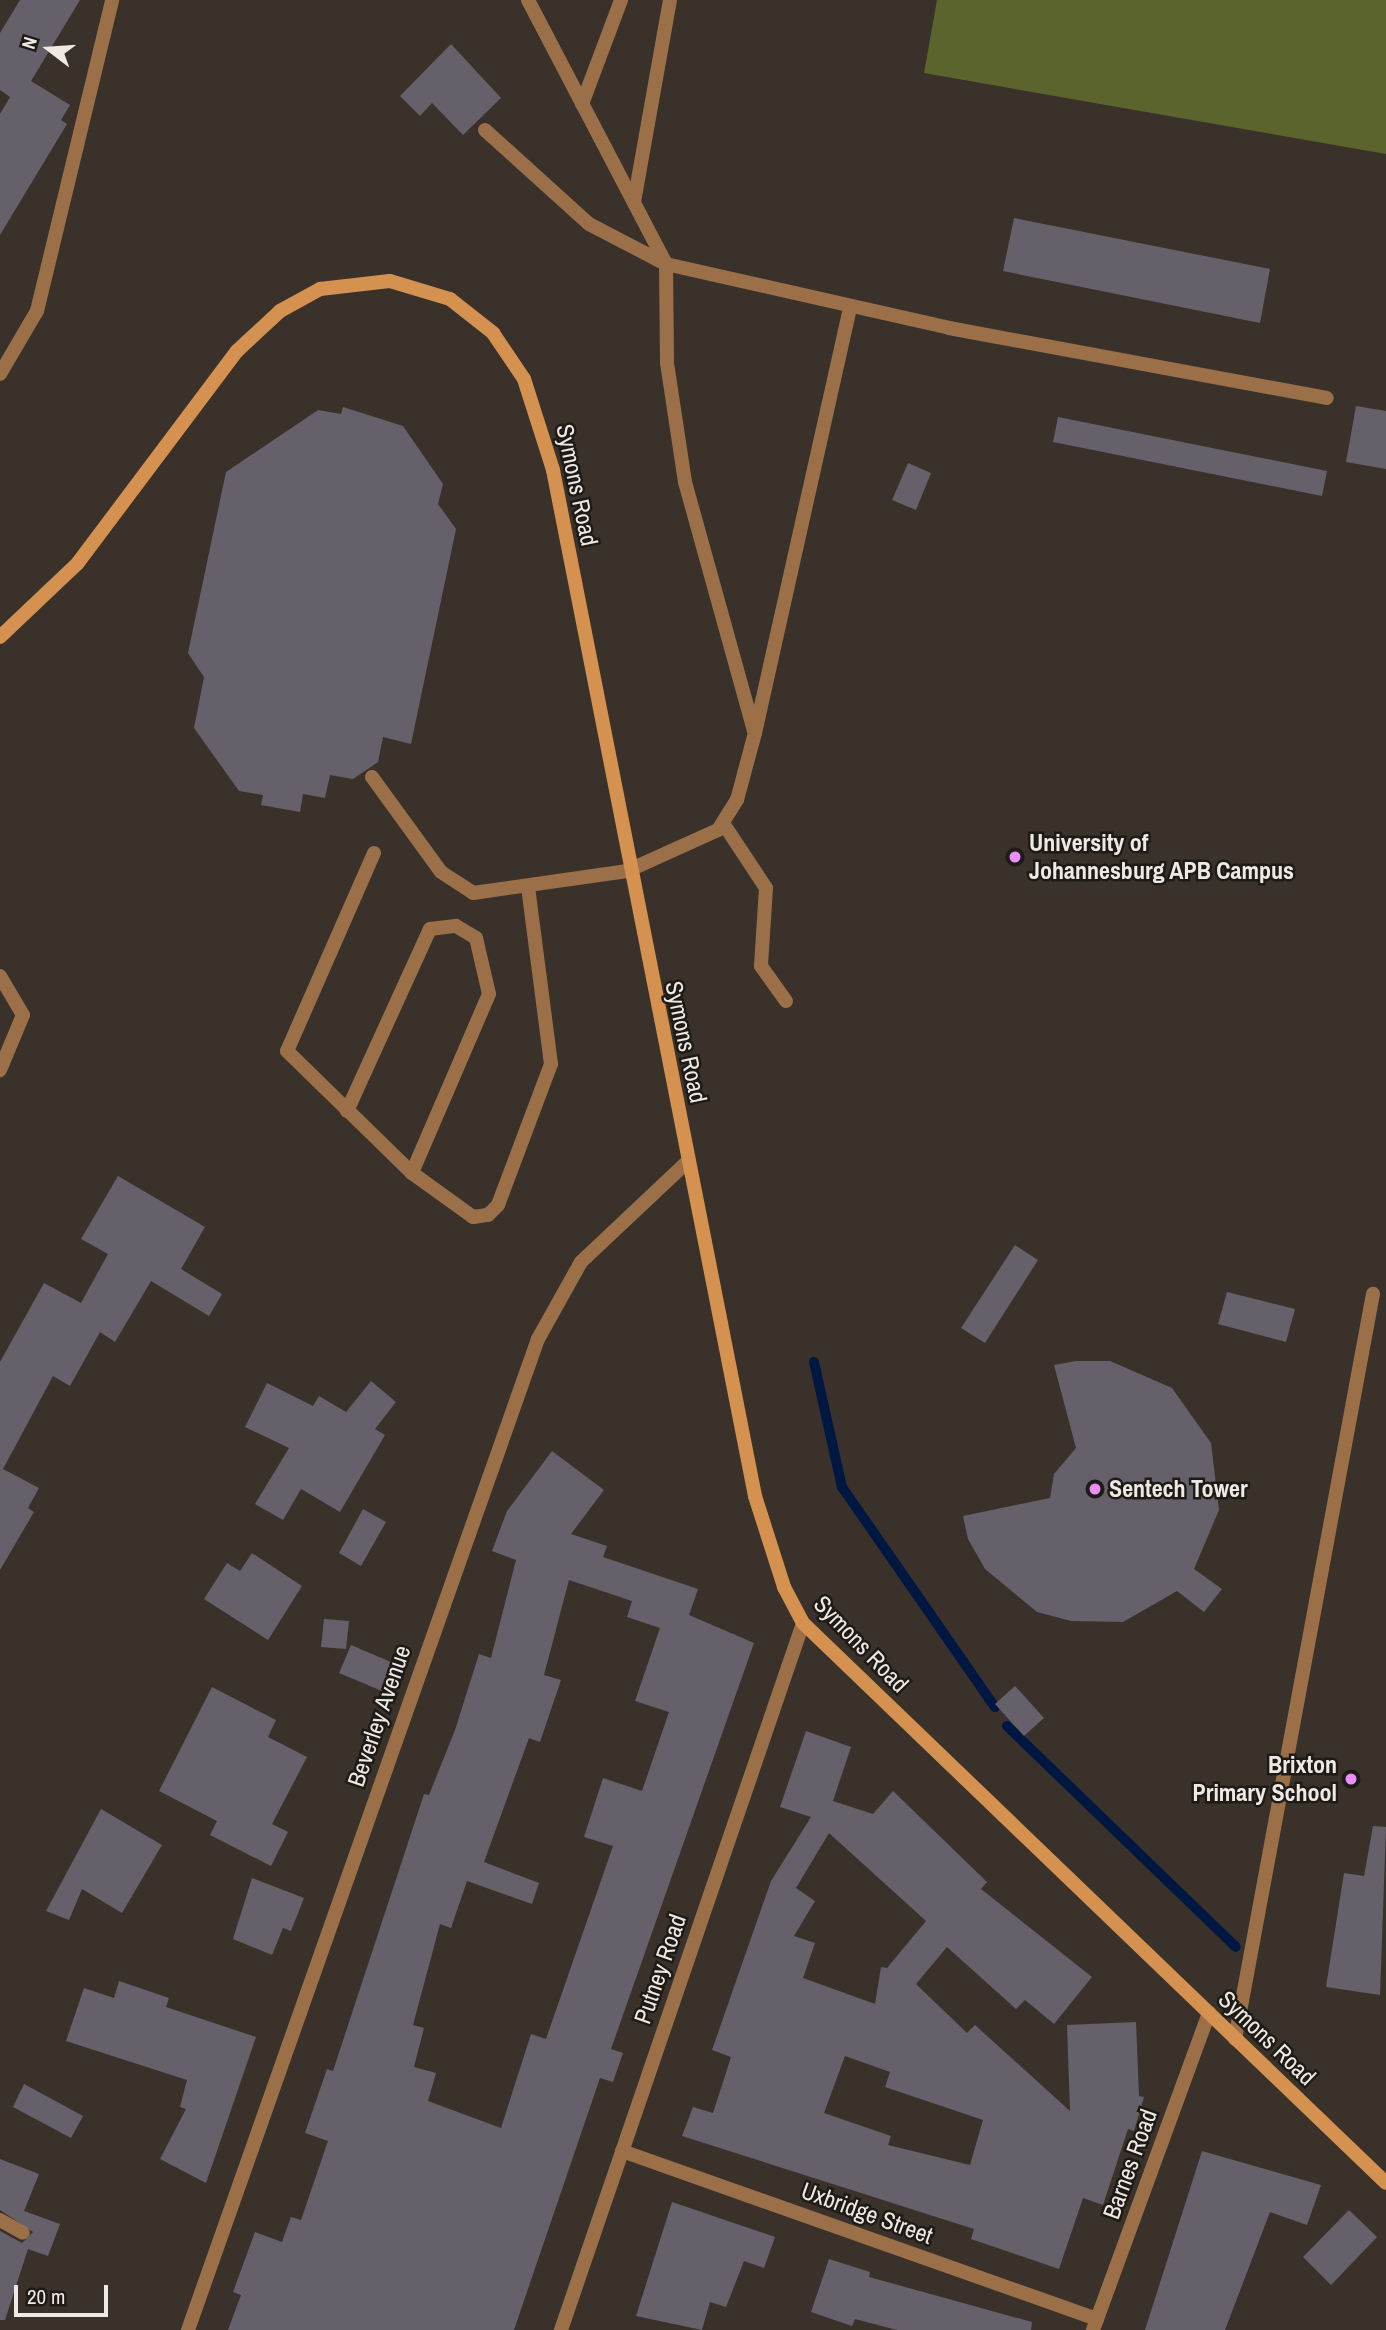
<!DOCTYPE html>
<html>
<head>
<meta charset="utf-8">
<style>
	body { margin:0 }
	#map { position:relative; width:1386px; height:2330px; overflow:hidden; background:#3a322a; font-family:"Archivo Narrow",sans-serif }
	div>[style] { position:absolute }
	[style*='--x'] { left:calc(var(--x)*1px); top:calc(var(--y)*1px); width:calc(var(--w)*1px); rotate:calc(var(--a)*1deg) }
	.green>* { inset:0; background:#5b642c }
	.stream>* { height:10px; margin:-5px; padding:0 5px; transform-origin:5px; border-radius:5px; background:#001741 }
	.building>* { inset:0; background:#65606a }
	.lane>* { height:14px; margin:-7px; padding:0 7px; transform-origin:7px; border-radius:7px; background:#9b7049 }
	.street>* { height:14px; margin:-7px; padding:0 7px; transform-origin:7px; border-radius:7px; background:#9b7049 }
	.secondary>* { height:14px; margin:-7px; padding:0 7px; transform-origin:7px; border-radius:7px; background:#d59150 }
	.dots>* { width:19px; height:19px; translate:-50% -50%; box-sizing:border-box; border:4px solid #1e1b17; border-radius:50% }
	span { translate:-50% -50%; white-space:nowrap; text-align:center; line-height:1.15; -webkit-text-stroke:5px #1e1b17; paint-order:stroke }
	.street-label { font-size:24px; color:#eee9e4 }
	.poi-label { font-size:24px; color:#eee9e4; font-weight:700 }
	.left { translate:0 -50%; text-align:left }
	.right { translate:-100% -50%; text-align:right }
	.north { position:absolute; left:14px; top:14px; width:70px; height:70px; -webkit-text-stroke:5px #1e1b17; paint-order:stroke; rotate:287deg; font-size:19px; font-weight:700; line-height:28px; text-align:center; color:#eee9e4 }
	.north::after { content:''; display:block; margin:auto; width:24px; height:32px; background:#eee9e4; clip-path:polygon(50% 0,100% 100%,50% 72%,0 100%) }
	.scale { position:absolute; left:14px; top:2285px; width:94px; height:32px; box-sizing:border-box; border:4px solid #eee9e4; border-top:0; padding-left:9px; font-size:21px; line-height:24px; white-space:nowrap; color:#eee9e4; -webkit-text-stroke:5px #1e1b17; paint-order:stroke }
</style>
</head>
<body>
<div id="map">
	<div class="green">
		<i style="clip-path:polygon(937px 0,1386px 0,1386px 154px,924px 73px)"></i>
	</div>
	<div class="stream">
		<i style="--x:814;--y:1362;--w:128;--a:77.4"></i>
		<i style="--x:842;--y:1487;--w:268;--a:55.2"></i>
		<i style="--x:1007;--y:1726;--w:318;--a:44"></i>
	</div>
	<div class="building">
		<i style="clip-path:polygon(20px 0,80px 0,31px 81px,70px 105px,61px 120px,67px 124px,0 235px,0 114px,10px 97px,0 90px,0 33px)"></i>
		<i style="clip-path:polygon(451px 44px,501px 98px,463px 135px,432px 103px,420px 116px,400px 96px)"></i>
		<i style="clip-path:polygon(1014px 218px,1270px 269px,1260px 323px,1003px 271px)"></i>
		<i style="clip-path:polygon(1356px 406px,1386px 411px,1386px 469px,1346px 462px)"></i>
		<i style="clip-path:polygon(343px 407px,403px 426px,443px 484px,438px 504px,456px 529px,411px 744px,383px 737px,378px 762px,353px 779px,330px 775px,325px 798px,303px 794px,300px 812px,261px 805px,263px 795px,239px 791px,194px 728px,204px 677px,188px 653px,226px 472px,318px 410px,341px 414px)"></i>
		<i style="clip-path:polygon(1058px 417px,1327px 471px,1322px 496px,1053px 442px)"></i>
		<i style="clip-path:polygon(908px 463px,931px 473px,916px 510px,892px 500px)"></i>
		<i style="clip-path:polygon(118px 1176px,205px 1227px,181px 1269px,222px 1294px,209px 1316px,151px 1281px,115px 1342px,100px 1332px,70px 1386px,53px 1376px,3px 1469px,39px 1488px,28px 1508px,34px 1512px,0 1570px,0 1362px,44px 1283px,81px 1303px,108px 1254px,81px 1239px)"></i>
		<i style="clip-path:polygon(1015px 1245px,1038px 1260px,985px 1343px,961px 1328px)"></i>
		<i style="clip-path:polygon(1227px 1292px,1295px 1309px,1286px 1342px,1218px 1324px)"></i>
		<i style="clip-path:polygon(1076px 1361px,1110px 1361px,1172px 1388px,1211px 1443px,1219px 1510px,1194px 1569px,1222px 1589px,1204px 1612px,1177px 1591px,1123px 1622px,1071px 1621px,1037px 1612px,985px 1569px,968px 1539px,963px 1516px,1050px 1498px,1054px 1474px,1076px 1448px,1054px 1365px)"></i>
		<i style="clip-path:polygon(371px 1381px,396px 1402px,375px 1429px,385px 1435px,340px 1512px,301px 1489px,283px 1520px,255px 1504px,289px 1448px,245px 1427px,267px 1383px,313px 1406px,319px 1396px,346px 1412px)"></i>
		<i style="clip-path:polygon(evenodd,552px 1451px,604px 1490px,571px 1534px,607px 1546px,603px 1557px,698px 1589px,689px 1615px,754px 1643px,611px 2049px,623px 2053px,613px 2082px,600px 2078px,514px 2330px,228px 2330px,241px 2295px,233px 2292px,255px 2232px,282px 2242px,291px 2217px,301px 2220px,328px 2141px,305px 2133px,327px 2069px,333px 2071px,424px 1794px,429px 1795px,455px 1730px,479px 1654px,491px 1658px,516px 1560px,492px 1551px,507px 1511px,552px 1451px,569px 1580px,632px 1601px,627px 1617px,660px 1628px,635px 1701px,669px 1712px,642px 1791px,603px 1778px,584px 1837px,613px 1846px,546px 2039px,531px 2034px,501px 2128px,428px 2101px,436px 2073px,414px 2067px,424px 2028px,413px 2025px,440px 1924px,451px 1928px,467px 1881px,532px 1904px,539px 1883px,484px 1862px,529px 1738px,540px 1742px,561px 1680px,544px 1675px,569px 1580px)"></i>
		<i style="clip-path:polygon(363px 1509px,386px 1522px,361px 1566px,339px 1553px)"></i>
		<i style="clip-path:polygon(252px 1553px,302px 1586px,268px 1640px,204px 1599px,227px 1563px,240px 1571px)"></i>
		<i style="clip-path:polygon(324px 1619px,349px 1621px,346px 1649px,321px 1647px)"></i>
		<i style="clip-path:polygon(351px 1645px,393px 1663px,382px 1691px,339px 1673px)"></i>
		<i style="clip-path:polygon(1015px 1686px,1044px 1718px,1024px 1736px,995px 1704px)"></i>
		<i style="clip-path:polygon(212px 1687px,276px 1720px,268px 1737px,307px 1757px,272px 1824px,288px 1832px,271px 1866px,210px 1835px,217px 1821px,159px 1791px)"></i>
		<i style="clip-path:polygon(evenodd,806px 1731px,851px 1747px,833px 1801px,873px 1814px,893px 1791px,987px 1882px,981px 1889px,1092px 1977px,1054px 2024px,1025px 2000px,1016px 2009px,947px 1947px,916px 1984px,967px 2033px,975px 2025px,1070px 2111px,1067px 2025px,1136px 2022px,1139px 2096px,1144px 2097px,1134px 2131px,1128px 2129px,1103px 2205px,1083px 2198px,1059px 2269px,971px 2239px,974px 2229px,682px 2136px,693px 2107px,713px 2113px,731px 2057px,712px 2050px,771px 1881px,811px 1817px,780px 1807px,806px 1731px,829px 1833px,926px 1921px,887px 1968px,881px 1967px,875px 2004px,803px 1978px,815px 1943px,794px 1936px,815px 1901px,796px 1888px,829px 1833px,806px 1731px,845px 2056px,890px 2072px,885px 2087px,983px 2120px,970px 2165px,888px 2145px,891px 2136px,824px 2113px,845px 2056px)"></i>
		<i style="clip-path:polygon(101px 1809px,162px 1845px,122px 1913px,82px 1889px,69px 1920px,46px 1911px)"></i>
		<i style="clip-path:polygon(1373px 1826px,1386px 1827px,1380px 1995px,1326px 1987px,1344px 1873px,1364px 1876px)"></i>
		<i style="clip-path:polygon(252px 1878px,304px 1898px,291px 1931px,283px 1928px,272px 1955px,233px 1939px)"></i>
		<i style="clip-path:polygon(119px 1981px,169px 1998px,166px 2007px,256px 2037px,206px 2183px,160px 2159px,186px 2109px,180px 2107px,187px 2080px,66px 2041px,84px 1988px,114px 1998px)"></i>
		<i style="clip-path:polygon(24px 2084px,83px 2116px,71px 2138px,13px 2107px)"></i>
		<i style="clip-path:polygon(1202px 2151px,1321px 2185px,1307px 2225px,1270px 2212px,1225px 2330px,1145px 2330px)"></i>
		<i style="clip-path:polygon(0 2159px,39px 2174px,24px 2211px,60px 2224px,48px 2256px,28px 2249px,5px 2320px,0 2320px,0 2231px,22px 2243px,33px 2232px,0 2210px)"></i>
		<i style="clip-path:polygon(672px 2202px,775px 2237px,764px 2268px,744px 2261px,726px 2307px,710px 2302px,702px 2330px,636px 2316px)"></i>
		<i style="clip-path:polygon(1349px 2210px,1377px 2237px,1331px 2285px,1303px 2257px)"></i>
		<i style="clip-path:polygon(829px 2259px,870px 2272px,869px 2277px,1032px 2322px,1031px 2330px,897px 2330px,855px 2319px,852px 2326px,811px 2312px)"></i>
	</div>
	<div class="lane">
		<i style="--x:528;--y:0;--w:298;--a:62.4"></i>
		<i style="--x:666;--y:264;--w:290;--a:12.7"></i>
		<i style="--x:949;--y:328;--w:384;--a:10.5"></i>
		<i style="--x:582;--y:104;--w:111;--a:-69.4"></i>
		<i style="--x:485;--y:130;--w:140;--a:42.1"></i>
		<i style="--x:589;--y:224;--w:87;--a:27.5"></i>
		<i style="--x:666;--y:264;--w:99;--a:89.4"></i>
		<i style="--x:667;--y:363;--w:120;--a:81.4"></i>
		<i style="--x:685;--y:482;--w:258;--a:74.5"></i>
		<i style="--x:634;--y:202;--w:205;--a:-79.9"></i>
		<i style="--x:0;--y:374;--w:73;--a:-59.6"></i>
		<i style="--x:37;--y:311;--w:320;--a:-76.4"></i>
		<i style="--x:372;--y:777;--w:117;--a:54"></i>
		<i style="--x:441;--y:872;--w:38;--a:33"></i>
		<i style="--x:473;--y:893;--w:156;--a:-8.1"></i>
		<i style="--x:627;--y:871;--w:100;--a:-24.3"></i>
		<i style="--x:718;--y:830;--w:36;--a:-58"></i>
		<i style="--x:737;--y:800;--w:69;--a:-75"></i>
		<i style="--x:755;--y:733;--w:435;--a:-77.4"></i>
		<i style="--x:723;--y:823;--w:78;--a:56.5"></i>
		<i style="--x:766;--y:888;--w:78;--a:93.7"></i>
		<i style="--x:761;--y:966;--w:43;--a:54.5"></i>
		<i style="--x:374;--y:853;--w:216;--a:113.7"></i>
		<i style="--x:287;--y:1051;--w:175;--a:44.3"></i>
		<i style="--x:412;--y:1173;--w:75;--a:35.8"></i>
		<i style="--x:473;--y:1217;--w:15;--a:-8"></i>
		<i style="--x:488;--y:1215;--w:14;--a:-45"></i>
		<i style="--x:498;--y:1205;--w:151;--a:-69.4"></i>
		<i style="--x:551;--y:1064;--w:177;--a:-97.4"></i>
		<i style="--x:347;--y:1111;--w:200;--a:-65.5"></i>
		<i style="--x:430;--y:929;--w:26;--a:-7"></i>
		<i style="--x:456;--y:926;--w:23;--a:31"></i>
		<i style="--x:476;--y:938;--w:57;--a:76.9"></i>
		<i style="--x:489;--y:994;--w:195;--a:113.3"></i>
		<i style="--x:1235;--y:2039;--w:758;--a:-79.51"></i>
		<i style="--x:0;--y:2220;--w:26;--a:29"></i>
	</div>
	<div class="street">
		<i style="--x:0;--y:976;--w:45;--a:59.5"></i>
		<i style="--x:23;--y:1015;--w:60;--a:112.7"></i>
		<i style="--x:622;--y:2151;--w:504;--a:19.48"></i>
		<i style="--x:188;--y:2330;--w:1051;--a:-70.55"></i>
		<i style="--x:538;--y:1339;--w:88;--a:-60.8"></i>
		<i style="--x:581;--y:1262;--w:146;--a:-43.3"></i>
		<i style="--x:561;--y:2330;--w:747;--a:-71.1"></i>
		<i style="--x:1093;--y:2330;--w:338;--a:-69.9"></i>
	</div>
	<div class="secondary">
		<i style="--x:0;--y:637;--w:106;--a:-43.5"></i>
		<i style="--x:77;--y:564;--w:266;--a:-53.1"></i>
		<i style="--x:237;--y:351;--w:59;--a:-42.9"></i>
		<i style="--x:280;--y:311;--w:46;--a:-28.8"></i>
		<i style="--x:320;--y:289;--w:70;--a:-6.5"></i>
		<i style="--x:390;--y:281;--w:63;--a:16.7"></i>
		<i style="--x:450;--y:299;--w:55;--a:38.3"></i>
		<i style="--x:493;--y:333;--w:55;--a:56"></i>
		<i style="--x:524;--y:379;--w:96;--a:72.3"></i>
		<i style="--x:553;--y:470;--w:1046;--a:78.86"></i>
		<i style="--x:755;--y:1496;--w:96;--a:72.3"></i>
		<i style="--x:784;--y:1587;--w:41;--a:62.2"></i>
		<i style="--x:803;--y:1623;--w:808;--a:43.85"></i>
	</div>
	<div class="dots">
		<i style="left:1015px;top:857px;background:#eb8dfc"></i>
		<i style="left:1095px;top:1489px;background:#eb8dfc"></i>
		<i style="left:1351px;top:1779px;background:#eb8dfc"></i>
	</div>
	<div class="street-label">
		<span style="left:577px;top:485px;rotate:78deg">Symons Road</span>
		<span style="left:686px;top:1042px;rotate:78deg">Symons Road</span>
		<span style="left:861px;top:1644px;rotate:46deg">Symons Road</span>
		<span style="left:379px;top:1716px;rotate:-71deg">Beverley Avenue</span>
		<span style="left:660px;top:1969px;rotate:-71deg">Putney Road</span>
		<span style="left:1267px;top:2038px;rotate:44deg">Symons Road</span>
		<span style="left:1130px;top:2164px;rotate:-70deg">Barnes Road</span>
		<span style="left:867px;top:2213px;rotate:20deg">Uxbridge Street</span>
	</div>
	<div class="poi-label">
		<span class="left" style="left:1029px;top:857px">University of<br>Johannesburg APB Campus</span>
		<span class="left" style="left:1109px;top:1489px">Sentech Tower</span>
		<span class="right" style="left:1337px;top:1779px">Brixton<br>Primary School</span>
	</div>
	<div class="north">N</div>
	<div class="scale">20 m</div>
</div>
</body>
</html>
